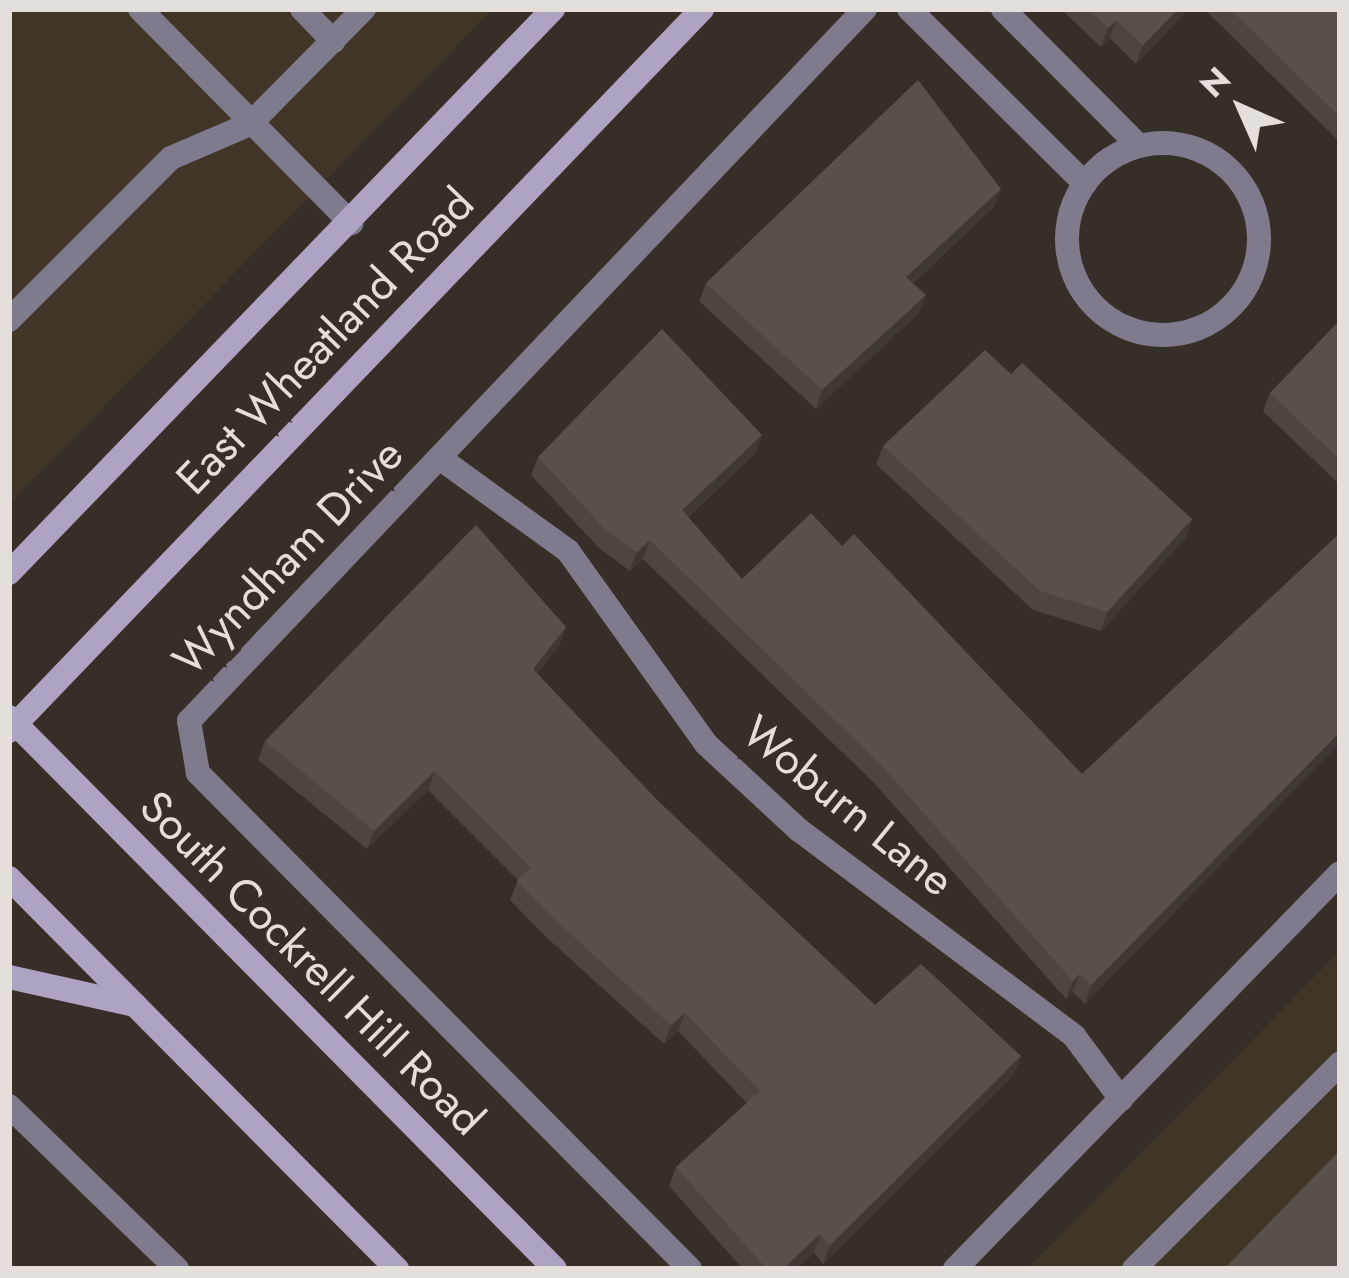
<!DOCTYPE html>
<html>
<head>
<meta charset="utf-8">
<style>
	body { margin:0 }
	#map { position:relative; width:1349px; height:1278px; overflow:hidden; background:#362f27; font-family:Jost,sans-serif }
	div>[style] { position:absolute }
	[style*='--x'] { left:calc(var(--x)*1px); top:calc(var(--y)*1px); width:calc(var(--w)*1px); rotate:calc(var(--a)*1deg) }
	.built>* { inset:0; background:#413528 }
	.lane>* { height:24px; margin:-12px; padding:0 12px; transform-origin:12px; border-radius:12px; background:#807a8d }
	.lane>.ring { margin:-12px; padding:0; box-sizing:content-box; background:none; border:24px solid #807a8d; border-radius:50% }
	.secondary>* { height:24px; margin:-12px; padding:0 12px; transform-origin:12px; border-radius:12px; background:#aea3c2 }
	.wall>* { inset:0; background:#4d463f }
	.shaded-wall>* { inset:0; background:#3e3933 }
	.building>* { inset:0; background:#595149 }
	span { translate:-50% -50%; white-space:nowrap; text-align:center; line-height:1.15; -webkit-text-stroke:12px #362f27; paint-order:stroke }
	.street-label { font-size:45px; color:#e4dfda }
	.frame { position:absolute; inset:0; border:12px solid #e4dfda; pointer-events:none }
	.north { position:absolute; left:1181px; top:48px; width:120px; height:120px; -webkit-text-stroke:9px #362f27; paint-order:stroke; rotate:315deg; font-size:33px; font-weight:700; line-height:48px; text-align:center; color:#e4dfda }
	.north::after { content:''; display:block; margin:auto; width:42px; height:54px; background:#e4dfda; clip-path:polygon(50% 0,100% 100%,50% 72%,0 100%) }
</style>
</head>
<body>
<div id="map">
	<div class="built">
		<i style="clip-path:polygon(9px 9px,493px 9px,9px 504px)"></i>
		<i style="clip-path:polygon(1340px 951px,1340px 1269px,1027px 1269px)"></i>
	</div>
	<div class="lane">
		<i style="--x:140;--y:9;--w:301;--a:45.4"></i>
		<i style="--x:302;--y:9;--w:45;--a:45.9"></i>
		<i style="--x:909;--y:9;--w:248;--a:44.8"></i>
		<i style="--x:1003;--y:9;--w:193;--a:45.2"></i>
		<i class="ring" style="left:1067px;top:143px;width:168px;height:168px"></i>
		<i style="--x:9;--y:320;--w:229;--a:-45"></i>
		<i style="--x:171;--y:158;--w:86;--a:-23.3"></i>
		<i style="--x:250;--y:124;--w:162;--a:-45.3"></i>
		<i style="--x:441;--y:459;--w:157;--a:35.9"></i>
		<i style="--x:568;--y:551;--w:237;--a:54.4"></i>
		<i style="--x:706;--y:744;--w:127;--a:42.8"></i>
		<i style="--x:799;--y:830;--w:344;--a:36.8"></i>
		<i style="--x:1074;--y:1036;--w:79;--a:53.3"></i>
		<i style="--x:9;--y:1106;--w:234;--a:44.1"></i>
		<i style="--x:690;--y:1269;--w:699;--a:-134.77"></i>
		<i style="--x:198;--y:773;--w:53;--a:-99.8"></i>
		<i style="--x:189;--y:721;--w:982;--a:-46.49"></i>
		<i style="--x:955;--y:1269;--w:552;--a:-45.81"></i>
		<i style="--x:1134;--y:1269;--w:291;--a:-44.9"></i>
	</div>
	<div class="secondary">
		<i style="--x:9;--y:573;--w:784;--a:-46.03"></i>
		<i style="--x:9;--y:717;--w:776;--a:45.31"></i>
		<i style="--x:9;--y:731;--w:1001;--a:-46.17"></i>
		<i style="--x:9;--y:878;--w:551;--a:45.22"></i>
		<i style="--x:9;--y:977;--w:129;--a:12.5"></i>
	</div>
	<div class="wall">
		<i style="clip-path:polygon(1061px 9px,1189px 9px,1136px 64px,1110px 38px,1101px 47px)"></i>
		<i style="clip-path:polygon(1204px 9px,1340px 9px,1340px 142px)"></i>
		<i style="clip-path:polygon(1001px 189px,994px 207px,913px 283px,919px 313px,816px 409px,699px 301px,706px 283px)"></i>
		<i style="clip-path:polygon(1340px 320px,1340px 485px,1263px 411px,1270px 393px)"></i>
		<i style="clip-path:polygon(1011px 374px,1192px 519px,1186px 538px,1101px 631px,1033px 610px,876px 464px,883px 446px)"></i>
		<i style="clip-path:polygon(762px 435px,755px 454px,688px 517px,742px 579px,842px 546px,1082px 774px,1340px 533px,1340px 743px,1085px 1004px,1073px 992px,1066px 999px,875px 784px,643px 559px,630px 571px,599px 548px,531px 475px,538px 457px)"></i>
		<i style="clip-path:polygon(566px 627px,559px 646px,537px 674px,658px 801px,875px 1005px,1014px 1075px,823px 1264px,814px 1253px,796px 1269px,743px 1269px,669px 1186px,676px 1167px,747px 1103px,678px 1031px,664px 1044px,545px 936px,510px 900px,518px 880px,428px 790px,367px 849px,258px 760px,265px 741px)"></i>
	</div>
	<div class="shaded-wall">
		<i style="clip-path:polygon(1178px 9px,1189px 9px,1136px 64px,1143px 45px)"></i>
		<i style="clip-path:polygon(1116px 20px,1110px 38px,1101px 47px,1108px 28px)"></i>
		<i style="clip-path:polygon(1001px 189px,994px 207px,899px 295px,906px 277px)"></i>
		<i style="clip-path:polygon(926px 295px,919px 313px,816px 409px,822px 390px)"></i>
		<i style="clip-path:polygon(762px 435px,755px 454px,675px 528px,682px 510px)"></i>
		<i style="clip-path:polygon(1192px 519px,1186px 538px,1101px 631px,1107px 612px)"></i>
		<i style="clip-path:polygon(650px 540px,643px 559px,630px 571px,637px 552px)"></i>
		<i style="clip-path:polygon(566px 627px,559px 646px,526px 688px,533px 669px)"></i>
		<i style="clip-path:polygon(1340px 732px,1340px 743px,1085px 1004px,1091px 985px)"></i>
		<i style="clip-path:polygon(435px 771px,428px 790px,367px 849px,374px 831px)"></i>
		<i style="clip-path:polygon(1080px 974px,1073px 992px,1066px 999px,1073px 981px)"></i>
		<i style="clip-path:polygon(685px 1013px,678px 1031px,664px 1044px,671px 1025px)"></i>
		<i style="clip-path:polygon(1021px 1056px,1014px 1075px,823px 1264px,830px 1245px)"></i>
		<i style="clip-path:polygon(820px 1234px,814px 1253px,796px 1269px,783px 1269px)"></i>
	</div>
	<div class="building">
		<i style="clip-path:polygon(1087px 9px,1178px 9px,1143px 45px,1116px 20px,1108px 28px)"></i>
		<i style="clip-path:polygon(1230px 9px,1340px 9px,1340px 117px)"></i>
		<i style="clip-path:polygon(918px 80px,1001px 189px,906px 277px,926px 295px,822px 390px,706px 283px)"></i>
		<i style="clip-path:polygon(1340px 320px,1340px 460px,1270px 393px)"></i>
		<i style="clip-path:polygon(662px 329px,762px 435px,682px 510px,742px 579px,811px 513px,842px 546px,854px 534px,1082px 774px,1340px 533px,1340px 732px,1091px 985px,1080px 974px,1073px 981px,881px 765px,650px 540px,637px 552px,606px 530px,538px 457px)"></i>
		<i style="clip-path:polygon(985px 350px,1011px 374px,1022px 363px,1192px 519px,1107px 612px,1040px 591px,883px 446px)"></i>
		<i style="clip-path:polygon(476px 525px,566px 627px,533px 669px,658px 801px,875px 1005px,921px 964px,1021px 1056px,830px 1245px,820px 1234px,783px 1269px,767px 1269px,676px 1167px,760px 1091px,685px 1013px,671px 1025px,552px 917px,517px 881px,531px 868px,435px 771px,374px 831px,265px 741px)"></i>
		<i style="clip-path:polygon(1340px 1150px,1340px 1269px,1224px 1269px)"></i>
	</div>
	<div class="street-label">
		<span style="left:325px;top:341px;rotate:-46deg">East Wheatland Road</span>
		<span style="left:288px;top:557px;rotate:-46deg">Wyndham Drive</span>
		<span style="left:848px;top:806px;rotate:39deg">Woburn Lane</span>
		<span style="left:312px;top:963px;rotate:45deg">South Cockrell Hill Road</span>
	</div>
	<div class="frame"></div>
	<div class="north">N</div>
</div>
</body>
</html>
